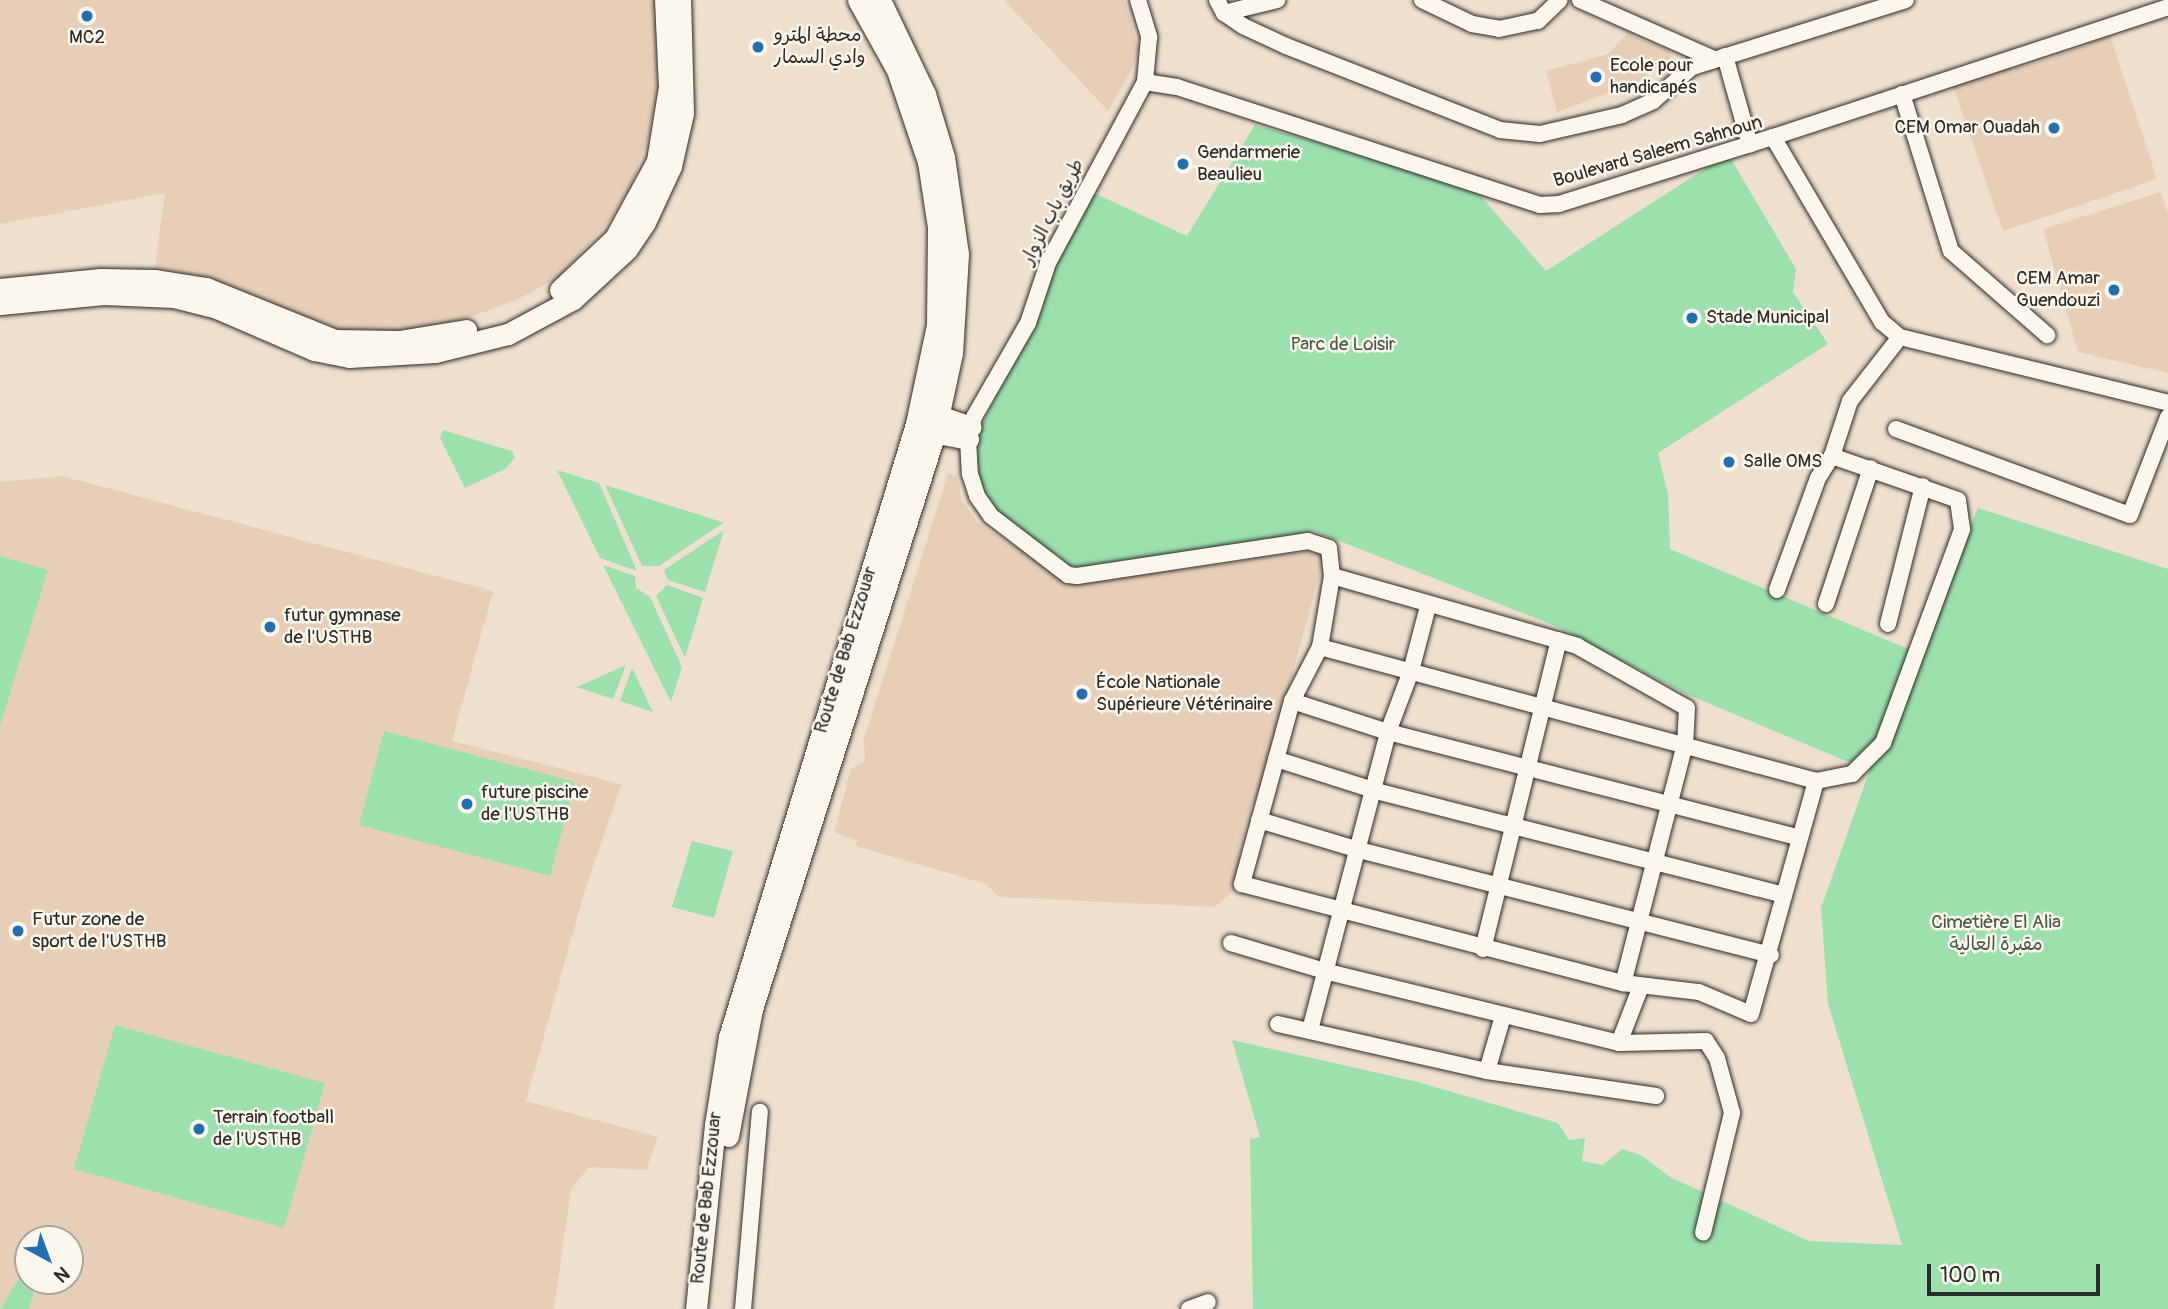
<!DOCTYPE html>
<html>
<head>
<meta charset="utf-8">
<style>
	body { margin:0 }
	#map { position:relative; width:2168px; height:1309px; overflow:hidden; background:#efdfcd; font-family:Pangolin,"Playpen Sans Arabic",sans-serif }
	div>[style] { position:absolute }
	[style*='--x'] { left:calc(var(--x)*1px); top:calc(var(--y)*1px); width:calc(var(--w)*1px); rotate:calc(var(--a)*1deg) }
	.built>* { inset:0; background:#e7ceb7 }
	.green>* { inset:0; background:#9ce1ad }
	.roads { filter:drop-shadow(0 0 2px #2b2b2b) drop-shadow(0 0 2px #2b2b2b) }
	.minor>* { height:16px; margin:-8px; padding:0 8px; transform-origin:8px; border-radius:8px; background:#fbf7ec }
	.major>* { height:21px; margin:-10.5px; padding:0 10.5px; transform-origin:10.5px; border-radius:10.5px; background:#fbf7ec }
	.dots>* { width:19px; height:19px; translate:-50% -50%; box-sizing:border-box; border:4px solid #fbf7ec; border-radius:50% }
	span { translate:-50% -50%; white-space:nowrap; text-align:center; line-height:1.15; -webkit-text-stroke:5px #fbf7ec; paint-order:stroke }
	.poi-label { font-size:19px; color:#2b2b2b }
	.left { translate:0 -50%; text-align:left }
	.right { translate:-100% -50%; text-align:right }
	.street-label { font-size:19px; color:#2b2b2b }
	.park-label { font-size:19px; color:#47584c }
	.north { position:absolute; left:14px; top:1225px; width:70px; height:70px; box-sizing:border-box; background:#fbf7ec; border:2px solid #a8a59f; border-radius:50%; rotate:139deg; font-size:19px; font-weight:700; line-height:28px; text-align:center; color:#2b2b2b }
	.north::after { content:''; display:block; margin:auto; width:24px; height:32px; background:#1f6fb2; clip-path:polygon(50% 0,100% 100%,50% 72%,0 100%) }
	.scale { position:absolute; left:1927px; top:1264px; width:173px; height:32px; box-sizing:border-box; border:4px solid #2b2b2b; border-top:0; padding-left:9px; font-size:21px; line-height:24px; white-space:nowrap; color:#2b2b2b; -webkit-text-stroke:5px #fbf7ec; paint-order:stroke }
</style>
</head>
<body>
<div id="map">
	<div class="built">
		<i style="clip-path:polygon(0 0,656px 0,658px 90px,649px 136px,632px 183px,611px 219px,559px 277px,520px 298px,471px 317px,386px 335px,346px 335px,154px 273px,165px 193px,0 224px)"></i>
		<i style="clip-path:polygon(1004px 0,1125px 0,1138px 48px,1133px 67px,1108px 111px)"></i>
		<i style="clip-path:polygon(2107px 26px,2157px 179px,2003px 231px,1950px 77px,2009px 57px,2011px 69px,2039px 62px,2088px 45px,2084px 34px)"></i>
		<i style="clip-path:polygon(1627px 34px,1671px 51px,1670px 59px,1636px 83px,1557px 112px,1546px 71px,1608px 54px)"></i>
		<i style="clip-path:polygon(2161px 192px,2168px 214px,2168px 373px,2078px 352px,2043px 229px)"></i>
		<i style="clip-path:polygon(948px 474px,957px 476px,961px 499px,977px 522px,1073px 585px,1310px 551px,1325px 555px,1257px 802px,1251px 807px,1240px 853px,1239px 886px,1215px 907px,999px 897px,986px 884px,856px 846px,857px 840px,834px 832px,851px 769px,865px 762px,864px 739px)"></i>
		<i style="clip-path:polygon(evenodd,62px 476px,493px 591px,452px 741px,621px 784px,582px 900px,526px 1101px,658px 1137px,646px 1170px,589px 1167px,571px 1189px,554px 1309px,0 1309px,0 482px,62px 476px,28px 1239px,70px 1239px,70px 1281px,28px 1281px,28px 1239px)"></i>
	</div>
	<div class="green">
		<i style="clip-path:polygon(1255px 125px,1471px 185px,1546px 271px,1728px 154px,1796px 269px,1793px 292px,1828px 344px,1658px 453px,1668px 494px,1670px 549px,1913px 651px,1875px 744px,1853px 764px,1684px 693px,1558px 627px,1314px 531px,1078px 570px,996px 514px,977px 492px,972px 443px,1044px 306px,1038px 289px,1092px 192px,1187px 236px)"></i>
		<i style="clip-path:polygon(443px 430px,512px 451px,515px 458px,505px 469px,465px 488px,440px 438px)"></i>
		<i style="clip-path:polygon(557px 470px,599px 483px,637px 571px,600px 558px)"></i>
		<i style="clip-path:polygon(605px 485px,722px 522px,723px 523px,659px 566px,642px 566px)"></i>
		<i style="clip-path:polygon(1978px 508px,2168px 569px,2168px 1309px,1253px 1309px,1250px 1139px,1260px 1137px,1232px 1040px,1418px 1082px,1558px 1123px,1569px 1140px,1585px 1138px,1582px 1161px,1603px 1165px,1622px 1149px,1641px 1155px,1670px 1177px,1809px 1241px,1902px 1245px,1828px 1004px,1821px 908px,1897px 693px)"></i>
		<i style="clip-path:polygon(724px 530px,705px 592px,668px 580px,664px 570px)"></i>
		<i style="clip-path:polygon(0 556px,48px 570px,0 726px)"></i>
		<i style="clip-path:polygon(603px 565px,635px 576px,636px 588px,650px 597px,682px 667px,671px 702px)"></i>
		<i style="clip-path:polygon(667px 585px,703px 598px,685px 658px,656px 596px)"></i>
		<i style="clip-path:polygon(626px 665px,613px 699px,576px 687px,577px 687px)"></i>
		<i style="clip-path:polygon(632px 668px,653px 712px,620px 701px)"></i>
		<i style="clip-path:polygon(384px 731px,575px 782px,550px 876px,359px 825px)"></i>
		<i style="clip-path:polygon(692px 841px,733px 851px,714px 918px,672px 907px)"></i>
		<i style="clip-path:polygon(115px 1025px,325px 1083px,284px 1228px,74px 1169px)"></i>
		<i style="clip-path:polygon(28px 1264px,28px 1281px,37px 1281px,29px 1309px,0 1309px)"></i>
	</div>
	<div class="roads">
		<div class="minor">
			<i style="--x:1138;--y:0;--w:39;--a:73"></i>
			<i style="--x:1149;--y:37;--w:45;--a:95.1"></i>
			<i style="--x:1145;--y:82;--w:205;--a:118.2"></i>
			<i style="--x:1048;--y:263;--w:63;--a:108.4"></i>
			<i style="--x:1028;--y:323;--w:108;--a:119.9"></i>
			<i style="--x:974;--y:417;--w:23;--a:105"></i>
			<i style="--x:968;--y:439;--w:35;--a:87"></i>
			<i style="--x:970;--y:474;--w:23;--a:72"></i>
			<i style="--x:977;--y:496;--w:24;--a:55"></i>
			<i style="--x:991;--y:516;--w:97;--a:37.5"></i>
			<i style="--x:1068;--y:575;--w:9;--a:6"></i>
			<i style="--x:1077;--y:576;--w:234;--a:-8.6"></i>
			<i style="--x:1308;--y:541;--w:22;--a:18"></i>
			<i style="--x:1329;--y:548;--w:28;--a:84"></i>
			<i style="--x:1332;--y:576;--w:72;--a:99.6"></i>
			<i style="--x:1320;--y:647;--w:61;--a:117.4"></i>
			<i style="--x:1292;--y:701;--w:190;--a:105.3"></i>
			<i style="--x:1242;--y:884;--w:394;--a:14.6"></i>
			<i style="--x:1623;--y:983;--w:77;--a:6.8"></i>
			<i style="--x:1699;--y:992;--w:56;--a:22.9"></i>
			<i style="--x:1751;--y:1014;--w:242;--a:-74.4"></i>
			<i style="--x:1217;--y:0;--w:15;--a:62"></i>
			<i style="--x:1224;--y:13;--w:23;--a:34"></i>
			<i style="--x:1243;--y:26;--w:47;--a:24.9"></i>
			<i style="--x:1286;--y:46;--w:230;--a:21.4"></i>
			<i style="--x:1500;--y:130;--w:40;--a:5.7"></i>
			<i style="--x:1540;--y:134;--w:84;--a:-13"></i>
			<i style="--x:1622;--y:115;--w:34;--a:-24"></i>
			<i style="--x:1653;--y:101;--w:52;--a:-41.1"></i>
			<i style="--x:1692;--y:67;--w:224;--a:-17.4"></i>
			<i style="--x:1422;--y:0;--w:55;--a:25.6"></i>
			<i style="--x:1472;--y:24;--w:27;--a:10"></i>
			<i style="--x:1499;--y:29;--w:40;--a:-12"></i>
			<i style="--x:1538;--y:21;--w:30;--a:-44"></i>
			<i style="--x:1580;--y:0;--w:146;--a:23.8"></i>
			<i style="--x:1224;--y:13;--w:55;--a:-13.8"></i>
			<i style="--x:1725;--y:56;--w:92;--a:74.3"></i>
			<i style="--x:1145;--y:82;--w:32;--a:9"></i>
			<i style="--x:1177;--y:87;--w:382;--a:18"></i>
			<i style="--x:1540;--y:205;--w:19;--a:-3"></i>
			<i style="--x:1559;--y:204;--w:224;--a:-17.4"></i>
			<i style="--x:1773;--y:137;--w:215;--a:59.5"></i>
			<i style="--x:1882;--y:322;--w:23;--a:40"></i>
			<i style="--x:1900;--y:337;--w:276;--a:13.8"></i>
			<i style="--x:1902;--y:94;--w:164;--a:72.7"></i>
			<i style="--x:1951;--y:251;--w:128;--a:41.2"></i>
			<i style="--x:1773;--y:137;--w:416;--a:-18.2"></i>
			<i style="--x:1896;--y:429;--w:249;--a:20.2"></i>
			<i style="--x:2130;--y:515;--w:105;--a:-68.8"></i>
			<i style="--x:1332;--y:576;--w:255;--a:15.9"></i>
			<i style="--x:1577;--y:646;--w:126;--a:29.4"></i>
			<i style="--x:1687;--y:708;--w:36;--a:93"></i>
			<i style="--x:1685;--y:744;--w:247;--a:104.5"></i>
			<i style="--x:1777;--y:590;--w:119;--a:-69.9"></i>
			<i style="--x:1818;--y:478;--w:26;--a:-58"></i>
			<i style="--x:1826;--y:604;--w:143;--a:-71.7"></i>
			<i style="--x:1888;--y:624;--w:142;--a:-75.8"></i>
			<i style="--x:1320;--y:647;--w:514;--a:15.12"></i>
			<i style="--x:1816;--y:781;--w:37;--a:-11"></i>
			<i style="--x:1852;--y:774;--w:44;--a:-45"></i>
			<i style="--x:1883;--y:743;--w:228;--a:-69.7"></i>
			<i style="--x:1962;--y:529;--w:29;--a:-98"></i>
			<i style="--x:1958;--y:500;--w:133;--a:-160.8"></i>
			<i style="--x:1832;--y:456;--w:58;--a:-71.9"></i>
			<i style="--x:1850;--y:401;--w:81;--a:-52"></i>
			<i style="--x:1292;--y:701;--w:101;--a:17.9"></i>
			<i style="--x:1388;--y:732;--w:425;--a:14.4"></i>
			<i style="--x:1276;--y:759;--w:105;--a:17.7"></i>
			<i style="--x:1376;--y:791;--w:421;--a:14.3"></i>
			<i style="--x:1259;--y:820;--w:104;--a:16.7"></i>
			<i style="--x:1359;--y:850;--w:425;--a:14.3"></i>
			<i style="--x:1231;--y:943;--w:101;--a:16.6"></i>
			<i style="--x:1328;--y:972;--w:300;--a:13.7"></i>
			<i style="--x:1619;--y:1043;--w:87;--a:-1.3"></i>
			<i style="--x:1706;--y:1041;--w:20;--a:57"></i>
			<i style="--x:1717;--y:1058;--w:57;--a:74.7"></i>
			<i style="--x:1732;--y:1113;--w:123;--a:103.6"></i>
			<i style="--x:1483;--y:949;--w:318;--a:-76.2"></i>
			<i style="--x:1278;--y:1024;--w:214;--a:12.7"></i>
			<i style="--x:1487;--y:1071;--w:171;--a:8.4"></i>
			<i style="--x:1310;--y:1030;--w:308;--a:-75.3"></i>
			<i style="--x:1388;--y:732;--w:65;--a:-69.3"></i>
			<i style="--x:1411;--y:671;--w:67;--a:-75.3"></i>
			<i style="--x:1619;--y:1043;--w:61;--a:-68.9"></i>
			<i style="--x:1487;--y:1071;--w:57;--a:-73.8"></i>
			<i style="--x:743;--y:1309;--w:198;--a:-85.1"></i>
			<i style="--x:1189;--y:1309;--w:20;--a:-20"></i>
		</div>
		<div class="major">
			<i style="--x:0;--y:289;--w:101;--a:-5.7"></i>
			<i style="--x:101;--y:279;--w:53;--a:1.1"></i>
			<i style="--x:154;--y:280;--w:53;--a:8.7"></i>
			<i style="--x:206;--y:288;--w:139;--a:22"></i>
			<i style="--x:335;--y:340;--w:64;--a:0.9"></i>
			<i style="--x:399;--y:341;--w:68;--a:-9.3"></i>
			<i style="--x:560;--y:290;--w:76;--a:-43.4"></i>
			<i style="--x:615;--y:238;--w:88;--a:-61.4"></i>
			<i style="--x:657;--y:161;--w:75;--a:-80.8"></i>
			<i style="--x:669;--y:87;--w:87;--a:-92.6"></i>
			<i style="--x:0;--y:304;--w:104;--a:-5.5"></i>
			<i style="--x:104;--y:294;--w:70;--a:2.5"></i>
			<i style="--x:174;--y:297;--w:44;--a:14.3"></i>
			<i style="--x:217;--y:308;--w:106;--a:23.4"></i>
			<i style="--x:314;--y:350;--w:36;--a:11"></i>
			<i style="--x:349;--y:357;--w:86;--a:-3.3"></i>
			<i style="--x:435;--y:352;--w:75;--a:-13.9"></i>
			<i style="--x:508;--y:334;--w:74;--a:-28.3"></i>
			<i style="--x:573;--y:299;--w:74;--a:-42.8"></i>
			<i style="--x:627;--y:249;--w:32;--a:-56"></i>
			<i style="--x:645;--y:222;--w:62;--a:-65.1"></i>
			<i style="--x:671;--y:166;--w:54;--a:-77.2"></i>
			<i style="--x:683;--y:113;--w:113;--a:-91.5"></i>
			<i style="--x:927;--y:412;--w:46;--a:18.8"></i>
			<i style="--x:923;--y:430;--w:46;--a:11.3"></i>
			<i style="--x:728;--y:1136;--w:129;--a:-79.3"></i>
			<i style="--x:752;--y:1009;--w:601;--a:-72.38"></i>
			<i style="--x:934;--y:436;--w:85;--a:-77.8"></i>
			<i style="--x:952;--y:353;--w:99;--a:-86.5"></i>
			<i style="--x:958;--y:254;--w:98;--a:-98.2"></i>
			<i style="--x:944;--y:157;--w:66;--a:-106.8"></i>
			<i style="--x:925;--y:94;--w:104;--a:-115.6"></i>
			<i style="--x:696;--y:1309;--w:185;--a:-84.1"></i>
			<i style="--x:715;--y:1125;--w:89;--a:-81"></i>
			<i style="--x:729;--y:1037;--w:641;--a:-73.04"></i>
			<i style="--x:916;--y:424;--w:101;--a:-78"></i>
			<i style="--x:937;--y:325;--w:98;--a:-89.4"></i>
			<i style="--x:938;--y:227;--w:66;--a:-98.7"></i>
			<i style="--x:928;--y:162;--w:97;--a:-108.6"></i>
			<i style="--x:897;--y:70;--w:80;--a:-119.1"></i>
		</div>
	</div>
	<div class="dots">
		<i style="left:87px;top:16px;background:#1f6fb2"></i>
		<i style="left:758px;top:47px;background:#1f6fb2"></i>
		<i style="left:1596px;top:77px;background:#1f6fb2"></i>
		<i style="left:2054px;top:128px;background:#1f6fb2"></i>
		<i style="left:1183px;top:164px;background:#1f6fb2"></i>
		<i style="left:2114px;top:290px;background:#1f6fb2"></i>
		<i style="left:1692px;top:318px;background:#1f6fb2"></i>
		<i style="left:1729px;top:462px;background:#1f6fb2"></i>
		<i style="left:270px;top:627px;background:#1f6fb2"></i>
		<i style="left:1082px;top:694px;background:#1f6fb2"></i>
		<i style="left:467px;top:804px;background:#1f6fb2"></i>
		<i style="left:18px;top:931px;background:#1f6fb2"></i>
		<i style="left:199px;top:1129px;background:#1f6fb2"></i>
	</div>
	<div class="poi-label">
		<span class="left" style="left:774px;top:47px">محطة المترو<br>وادي السمار</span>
		<span style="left:87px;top:38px">MC2</span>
		<span class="left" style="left:1610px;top:77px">Ecole pour<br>handicapés</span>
		<span class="right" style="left:2040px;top:128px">CEM Omar Ouadah</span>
		<span class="left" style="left:1197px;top:164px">Gendarmerie<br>Beaulieu</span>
		<span class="right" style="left:2100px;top:290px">CEM Amar<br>Guendouzi</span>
		<span class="left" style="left:1706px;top:318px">Stade Municipal</span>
		<span class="left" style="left:1743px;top:462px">Salle OMS</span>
		<span class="left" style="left:284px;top:627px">futur gymnase<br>de l'USTHB</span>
		<span class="left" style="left:1096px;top:694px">École Nationale<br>Supérieure Vétérinaire</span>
		<span class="left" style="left:481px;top:804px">future piscine<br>de l'USTHB</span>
		<span class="left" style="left:32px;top:931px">Futur zone de<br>sport de l'USTHB</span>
		<span class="left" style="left:213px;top:1129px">Terrain football<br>de l'USTHB</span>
	</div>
	<div class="street-label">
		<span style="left:1658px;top:152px;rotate:-16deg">Boulevard Saleem Sahnoun</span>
		<span style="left:1053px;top:212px;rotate:-63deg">طريق باب الزوار</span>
		<span style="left:846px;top:650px;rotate:-73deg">Route de Bab Ezzouar</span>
		<span style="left:707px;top:1198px;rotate:-84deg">Route de Bab Ezzouar</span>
	</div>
	<div class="park-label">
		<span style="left:1343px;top:345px">Parc de Loisir</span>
		<span style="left:1996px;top:934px">Cimetière El Alia<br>مقبرة العالية</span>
	</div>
	<div class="north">N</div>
	<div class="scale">100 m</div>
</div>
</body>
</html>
